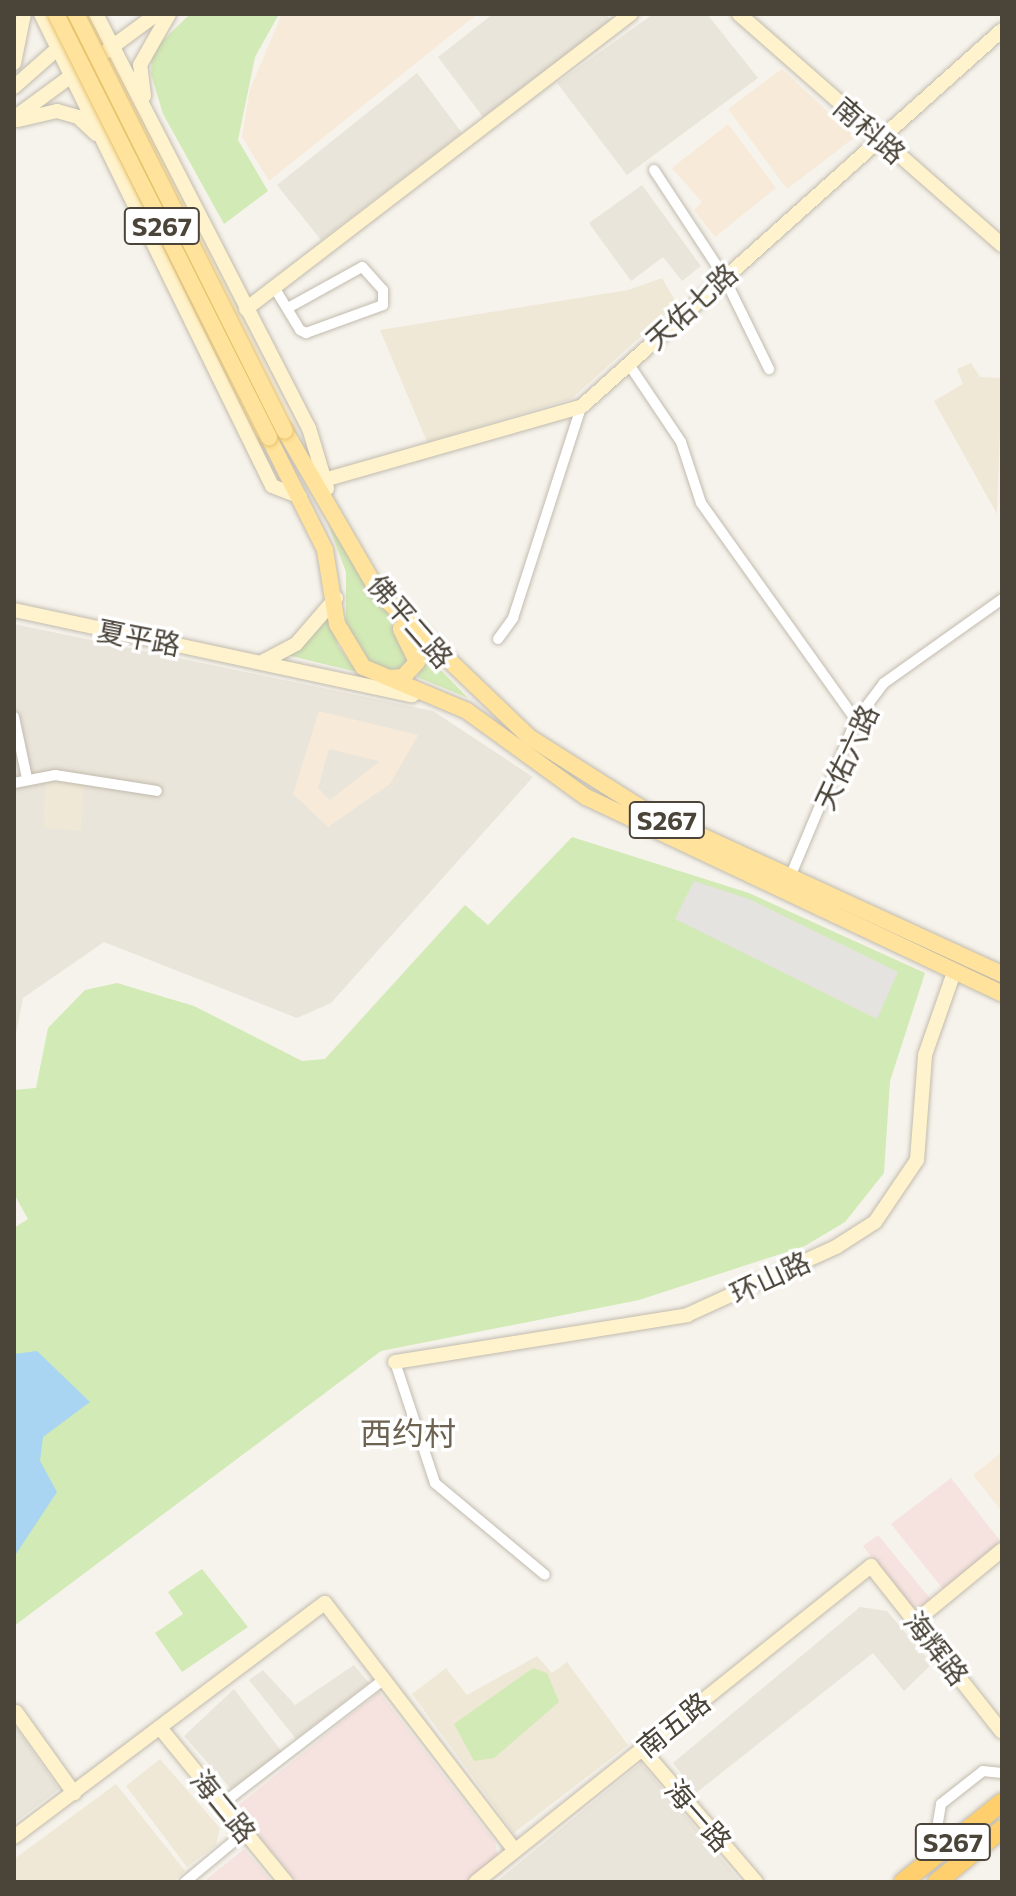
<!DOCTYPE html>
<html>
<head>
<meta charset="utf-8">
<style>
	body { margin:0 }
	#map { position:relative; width:1016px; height:1896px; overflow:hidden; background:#f6f3ec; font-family:Commissioner,"Noto Sans SC",sans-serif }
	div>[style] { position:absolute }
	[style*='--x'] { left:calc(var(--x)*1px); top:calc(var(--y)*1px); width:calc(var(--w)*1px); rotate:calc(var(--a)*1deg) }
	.residential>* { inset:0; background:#eae5da }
	.commercial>* { inset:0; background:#f7ead8 }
	.education>* { inset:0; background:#efe8d6 }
	.medical>* { inset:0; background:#f6e3e0 }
	.green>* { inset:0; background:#d2eab5 }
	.parking>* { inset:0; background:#e5e3e0 }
	.water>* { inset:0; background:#a9d4f2 }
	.roads { filter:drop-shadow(0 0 2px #c2bbae) drop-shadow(0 0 2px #c2bbae) }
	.street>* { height:10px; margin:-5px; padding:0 5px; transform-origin:5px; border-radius:5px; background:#fff }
	.secondary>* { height:14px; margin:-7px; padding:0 7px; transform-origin:7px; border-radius:7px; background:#fff3cd }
	.primary>* { height:16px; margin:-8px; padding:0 8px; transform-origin:8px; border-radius:8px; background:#ffe39c }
	.highway>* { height:18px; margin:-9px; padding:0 9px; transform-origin:9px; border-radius:9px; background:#ffcf6e }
	.bridges { filter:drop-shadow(0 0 2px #e6c16a) drop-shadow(0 0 2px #e6c16a) }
	.primary-bridge>* { height:16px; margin:-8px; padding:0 8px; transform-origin:8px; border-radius:8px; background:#ffe39c }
	span { translate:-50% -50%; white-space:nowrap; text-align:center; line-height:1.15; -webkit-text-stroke:7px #fff; paint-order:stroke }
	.shield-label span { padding:2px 6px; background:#fff; border:2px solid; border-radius:6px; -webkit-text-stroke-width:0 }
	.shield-label { font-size:26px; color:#4b4439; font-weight:700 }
	.street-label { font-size:28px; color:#4b4439 }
	.quarter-label { font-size:32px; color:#6e6250 }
	.frame { position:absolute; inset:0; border:16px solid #4b4439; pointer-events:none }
</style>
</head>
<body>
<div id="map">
	<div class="residential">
		<i style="clip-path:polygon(493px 14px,606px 14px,611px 21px,483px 117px,438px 57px)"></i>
		<i style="clip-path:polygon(653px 14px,707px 14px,758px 78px,627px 175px,557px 83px)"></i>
		<i style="clip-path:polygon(417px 73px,462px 133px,321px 240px,277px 185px)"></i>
		<i style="clip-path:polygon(642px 185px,701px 266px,682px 281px,663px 257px,631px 281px,589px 223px)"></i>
		<i style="clip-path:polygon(14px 624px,433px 711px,533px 777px,331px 1003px,297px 1018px,104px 942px,23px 998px,14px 1043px)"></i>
		<i style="clip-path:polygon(860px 1607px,887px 1611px,932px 1664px,904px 1691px,873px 1653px,696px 1793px,673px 1763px)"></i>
		<i style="clip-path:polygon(354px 1665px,369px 1683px,296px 1739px,249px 1680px,263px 1670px,295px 1705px)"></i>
		<i style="clip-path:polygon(234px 1689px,282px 1752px,231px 1789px,184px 1736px)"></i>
		<i style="clip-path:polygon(15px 1726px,59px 1789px,14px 1823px,14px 1727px)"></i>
		<i style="clip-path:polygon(641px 1763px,741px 1882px,496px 1882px)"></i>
	</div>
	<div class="commercial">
		<i style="clip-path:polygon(282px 14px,477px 14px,269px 181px,242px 137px,250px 89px)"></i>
		<i style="clip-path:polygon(782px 69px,855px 137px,787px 189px,728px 109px)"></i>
		<i style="clip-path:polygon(728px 124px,776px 188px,715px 237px,694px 210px,702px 202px,672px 168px)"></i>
		<i style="clip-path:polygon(evenodd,319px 711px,418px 735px,390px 784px,328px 827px,293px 794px,319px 711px,329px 749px,379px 761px,380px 761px,330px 800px,318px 788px,329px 749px)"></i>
		<i style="clip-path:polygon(1002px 1452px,1002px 1512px,973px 1475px)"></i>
	</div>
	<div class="education">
		<i style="clip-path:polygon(662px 278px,677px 304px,571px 399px,427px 442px,380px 330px,628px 290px)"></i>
		<i style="clip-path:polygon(971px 363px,980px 377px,1002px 378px,997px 514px,934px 401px,963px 384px,957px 369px)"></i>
		<i style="clip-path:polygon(46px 777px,84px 780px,81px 831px,43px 828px)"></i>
		<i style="clip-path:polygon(537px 1656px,552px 1673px,567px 1662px,628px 1745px,514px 1833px,412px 1694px,446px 1668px,467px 1695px)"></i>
		<i style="clip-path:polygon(160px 1759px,220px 1828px,216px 1845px,187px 1867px,126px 1786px)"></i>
		<i style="clip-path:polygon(116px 1784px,185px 1871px,172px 1882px,14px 1882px,14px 1859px)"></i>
	</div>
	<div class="medical">
		<i style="clip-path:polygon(951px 1478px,1002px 1543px,943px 1589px,891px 1524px)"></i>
		<i style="clip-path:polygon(878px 1535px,933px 1602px,912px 1609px,863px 1546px)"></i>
		<i style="clip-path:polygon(379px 1692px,495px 1842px,498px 1857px,466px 1882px,297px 1882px,235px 1808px)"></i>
		<i style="clip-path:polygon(244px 1849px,272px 1882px,203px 1882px)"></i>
	</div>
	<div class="green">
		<i style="clip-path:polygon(190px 14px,279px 14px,255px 57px,238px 140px,268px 191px,224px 224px,163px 114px,151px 74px,152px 51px)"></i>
		<i style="clip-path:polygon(328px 524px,412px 648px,410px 665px,391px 674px,363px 660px,346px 633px,346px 572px)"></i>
		<i style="clip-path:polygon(329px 612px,338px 646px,357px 672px,287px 655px)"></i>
		<i style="clip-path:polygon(427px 656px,468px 698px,417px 677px)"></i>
		<i style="clip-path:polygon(572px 837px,749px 893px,925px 973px,890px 1081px,884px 1173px,845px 1222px,805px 1246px,639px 1300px,381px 1351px,14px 1626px,14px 1228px,28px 1219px,14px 1194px,14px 1090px,36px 1088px,48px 1028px,85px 990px,117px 983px,194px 1006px,302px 1061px,325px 1059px,465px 905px,488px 925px)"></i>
		<i style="clip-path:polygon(202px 1569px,248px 1627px,182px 1672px,155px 1633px,183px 1614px,168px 1592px)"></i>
		<i style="clip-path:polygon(533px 1668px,547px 1673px,559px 1702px,494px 1758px,474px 1761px,454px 1724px)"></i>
	</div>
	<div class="parking">
		<i style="clip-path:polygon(694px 881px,749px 899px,898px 972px,877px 1019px,675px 919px)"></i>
	</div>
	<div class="water">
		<i style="clip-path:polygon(37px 1351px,90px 1402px,43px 1437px,40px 1461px,57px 1492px,14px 1557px,14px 1354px)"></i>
	</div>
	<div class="roads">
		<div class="street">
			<i style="--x:654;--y:170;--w:126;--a:56.7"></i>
			<i style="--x:723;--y:275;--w:105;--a:63.9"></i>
			<i style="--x:274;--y:287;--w:50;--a:58.8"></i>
			<i style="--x:300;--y:330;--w:7;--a:27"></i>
			<i style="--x:306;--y:333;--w:82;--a:-20"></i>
			<i style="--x:383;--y:305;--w:15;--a:-90"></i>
			<i style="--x:383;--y:290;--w:31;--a:-132"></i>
			<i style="--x:362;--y:267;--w:85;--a:151"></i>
			<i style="--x:628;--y:363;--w:95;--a:56.1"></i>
			<i style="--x:681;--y:442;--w:64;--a:71.8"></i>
			<i style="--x:701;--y:503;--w:267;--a:54.5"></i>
			<i style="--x:498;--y:639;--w:26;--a:-54"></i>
			<i style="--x:513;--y:618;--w:222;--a:-72.1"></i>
			<i style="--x:14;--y:717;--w:62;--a:78"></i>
			<i style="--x:14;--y:783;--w:42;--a:-11"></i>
			<i style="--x:55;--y:775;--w:103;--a:8.9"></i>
			<i style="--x:790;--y:877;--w:170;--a:-67.2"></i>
			<i style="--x:856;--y:720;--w:46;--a:-52.9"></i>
			<i style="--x:884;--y:683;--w:145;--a:-35.4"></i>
			<i style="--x:395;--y:1362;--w:127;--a:71.7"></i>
			<i style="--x:435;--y:1483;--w:143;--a:39.9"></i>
			<i style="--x:222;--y:1804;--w:203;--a:-37.6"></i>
			<i style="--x:932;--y:1858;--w:55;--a:-80.5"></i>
			<i style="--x:941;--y:1804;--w:53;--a:-38.2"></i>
			<i style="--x:983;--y:1771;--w:19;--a:6"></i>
			<i style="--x:185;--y:1882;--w:78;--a:-39.8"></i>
		</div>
		<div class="secondary">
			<i style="--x:41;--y:14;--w:525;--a:63.92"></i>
			<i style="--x:272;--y:486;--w:30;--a:21"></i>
			<i style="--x:96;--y:14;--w:466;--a:62.8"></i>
			<i style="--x:309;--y:428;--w:63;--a:73.3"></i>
			<i style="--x:739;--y:14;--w:350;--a:41.3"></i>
			<i style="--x:105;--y:52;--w:64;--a:-36.2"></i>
			<i style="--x:14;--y:63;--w:50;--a:-78.5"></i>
			<i style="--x:14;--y:87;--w:68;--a:-41.4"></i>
			<i style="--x:144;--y:96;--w:31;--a:-97"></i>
			<i style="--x:140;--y:65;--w:59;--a:-60.4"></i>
			<i style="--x:14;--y:118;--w:79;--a:-36.3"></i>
			<i style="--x:18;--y:120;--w:40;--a:-13"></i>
			<i style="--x:57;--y:111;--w:22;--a:16"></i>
			<i style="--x:78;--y:117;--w:25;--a:43"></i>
			<i style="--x:246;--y:309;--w:485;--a:-37.5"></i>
			<i style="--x:324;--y:480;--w:267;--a:-15.9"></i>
			<i style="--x:581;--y:407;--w:565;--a:-41.84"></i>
			<i style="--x:14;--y:610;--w:407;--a:12.1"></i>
			<i style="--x:412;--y:695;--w:8;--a:-30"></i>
			<i style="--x:264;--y:661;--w:36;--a:-28"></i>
			<i style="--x:296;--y:644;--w:61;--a:-49"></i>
			<i style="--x:395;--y:1362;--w:296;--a:-9.1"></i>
			<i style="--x:687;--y:1315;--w:164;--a:-24.5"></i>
			<i style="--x:836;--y:1247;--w:46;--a:-32.7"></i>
			<i style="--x:875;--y:1222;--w:75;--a:-55.9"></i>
			<i style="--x:917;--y:1160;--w:105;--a:-85.6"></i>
			<i style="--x:925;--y:1055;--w:88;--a:-70.7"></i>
			<i style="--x:917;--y:1620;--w:110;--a:-39.5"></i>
			<i style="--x:16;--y:1712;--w:100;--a:54.4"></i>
			<i style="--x:161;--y:1729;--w:198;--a:50.8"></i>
			<i style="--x:642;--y:1749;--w:175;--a:49.4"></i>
			<i style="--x:14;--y:1837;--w:389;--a:-37"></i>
			<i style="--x:325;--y:1603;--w:312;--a:52.5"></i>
			<i style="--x:476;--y:1882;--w:506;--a:-38.66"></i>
			<i style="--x:871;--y:1566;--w:211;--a:51.7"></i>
		</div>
		<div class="primary">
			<i style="--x:285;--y:431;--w:187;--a:59.9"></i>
			<i style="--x:379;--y:593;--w:208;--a:43.8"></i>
			<i style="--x:529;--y:737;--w:135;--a:32.3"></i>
			<i style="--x:643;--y:809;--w:395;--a:24.7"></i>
			<i style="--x:269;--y:438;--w:125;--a:63.4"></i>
			<i style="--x:325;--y:550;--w:75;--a:80.8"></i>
			<i style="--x:337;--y:624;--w:50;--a:58.8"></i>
			<i style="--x:363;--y:667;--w:113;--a:22.9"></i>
			<i style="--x:467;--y:711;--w:147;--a:35.9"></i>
			<i style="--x:586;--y:797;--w:460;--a:25.3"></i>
			<i style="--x:389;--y:678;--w:14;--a:-4"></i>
			<i style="--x:403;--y:677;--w:21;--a:-47"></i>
			<i style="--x:417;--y:662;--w:37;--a:-116"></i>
		</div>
		<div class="highway">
			<i style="--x:903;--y:1882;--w:127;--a:-38.9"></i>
			<i style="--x:937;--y:1882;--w:84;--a:-39.2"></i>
		</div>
	</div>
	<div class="bridges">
		<div class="primary-bridge">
			<i style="--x:56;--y:14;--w:474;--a:63.3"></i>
			<i style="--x:76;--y:14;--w:466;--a:63.4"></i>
		</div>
	</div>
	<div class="shield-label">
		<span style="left:162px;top:226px">S267</span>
		<span style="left:667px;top:820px">S267</span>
		<span style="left:953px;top:1842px">S267</span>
	</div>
	<div class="street-label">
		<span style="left:870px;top:130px;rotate:41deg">南科路</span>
		<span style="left:691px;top:306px;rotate:-42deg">天佑七路</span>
		<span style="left:411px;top:621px;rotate:49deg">佛平二路</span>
		<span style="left:139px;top:637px;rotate:11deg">夏平路</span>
		<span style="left:846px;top:757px;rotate:-65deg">天佑六路</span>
		<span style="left:770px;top:1277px;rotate:-25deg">环山路</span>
		<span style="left:937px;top:1648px;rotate:52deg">海辉路</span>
		<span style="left:673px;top:1724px;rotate:-39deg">南五路</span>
		<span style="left:224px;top:1806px;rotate:51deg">海二路</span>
		<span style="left:699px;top:1815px;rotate:49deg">海一路</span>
	</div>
	<div class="quarter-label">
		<span style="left:408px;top:1432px">西约村</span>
	</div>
	<div class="frame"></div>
</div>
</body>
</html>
